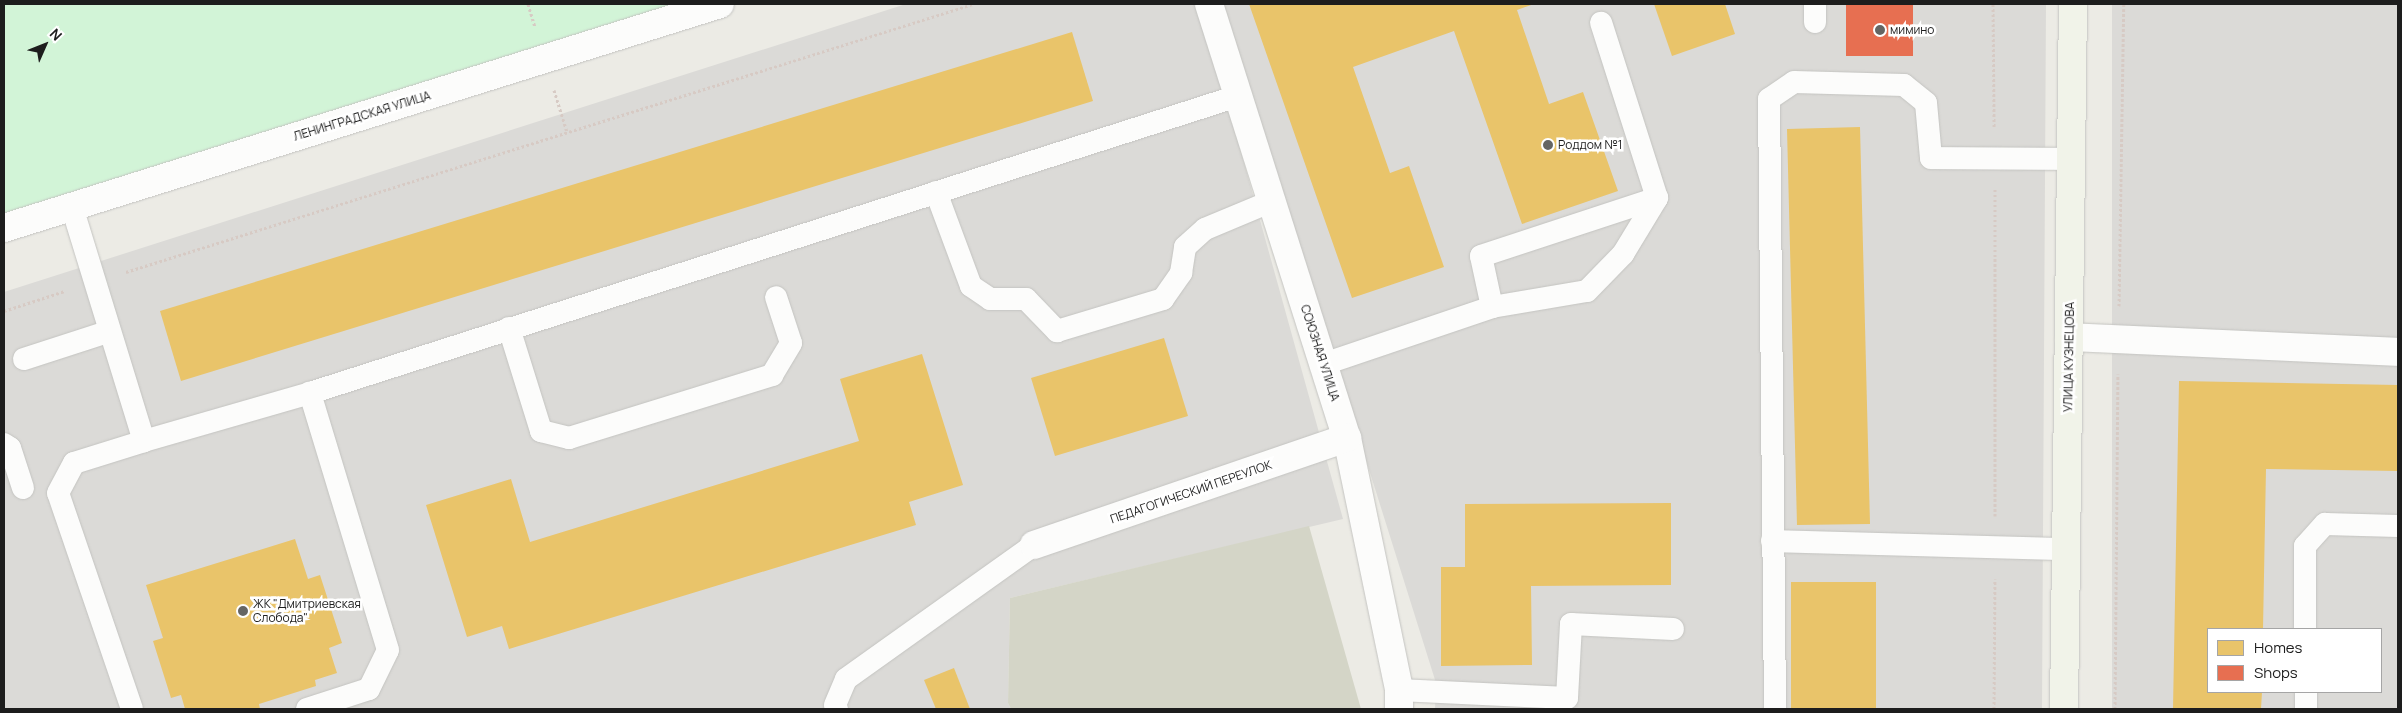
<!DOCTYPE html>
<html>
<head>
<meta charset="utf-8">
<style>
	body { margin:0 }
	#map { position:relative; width:2402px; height:713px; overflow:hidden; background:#ecebe5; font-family:Manrope,sans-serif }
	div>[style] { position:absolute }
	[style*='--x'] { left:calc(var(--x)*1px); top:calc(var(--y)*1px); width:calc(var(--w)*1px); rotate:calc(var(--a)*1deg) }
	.residential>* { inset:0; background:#dbdad7 }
	.construction>* { inset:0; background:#d4d5c7 }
	.park>* { inset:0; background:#d2f4d7 }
	.homes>* { inset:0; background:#e9c46a }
	.shops>* { inset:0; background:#e76f51 }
	.path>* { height:3px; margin-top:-1.5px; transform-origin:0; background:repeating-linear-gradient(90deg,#d7cac4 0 2.5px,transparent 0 5px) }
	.roads { filter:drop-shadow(0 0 1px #c4c4c1) drop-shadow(0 0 1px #c4c4c1) }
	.service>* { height:22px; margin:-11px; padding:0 11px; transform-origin:11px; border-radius:11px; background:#fcfcfb }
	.minor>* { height:28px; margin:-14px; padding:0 14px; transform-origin:14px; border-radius:14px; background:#fcfcfb }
	.tertiary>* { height:28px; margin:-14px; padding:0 14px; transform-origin:14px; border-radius:14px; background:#fcfcfb }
	.secondary>* { height:28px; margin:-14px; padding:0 14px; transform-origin:14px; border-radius:14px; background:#f1f3e9 }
	.dots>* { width:14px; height:14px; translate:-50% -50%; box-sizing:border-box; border:2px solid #fff; border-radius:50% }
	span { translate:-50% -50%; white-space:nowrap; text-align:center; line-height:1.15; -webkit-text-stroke:5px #fff; paint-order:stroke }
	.poi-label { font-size:12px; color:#1d1d1d }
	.left { translate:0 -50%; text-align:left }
	.street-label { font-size:12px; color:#1d1d1d }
	.frame { position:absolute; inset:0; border:5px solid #1d1d1d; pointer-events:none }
	.legend { position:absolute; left:2207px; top:628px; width:175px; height:65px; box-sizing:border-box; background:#fff; border:1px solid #a5a5a5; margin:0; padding:6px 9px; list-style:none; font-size:15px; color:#1d1d1d }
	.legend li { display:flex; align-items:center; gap:10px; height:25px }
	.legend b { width:25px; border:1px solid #a5a5a5 }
	.north { position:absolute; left:20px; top:20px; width:50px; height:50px; -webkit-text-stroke:4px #fff; paint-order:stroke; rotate:46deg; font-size:14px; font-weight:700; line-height:20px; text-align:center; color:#1d1d1d }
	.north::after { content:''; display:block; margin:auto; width:18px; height:22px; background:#1d1d1d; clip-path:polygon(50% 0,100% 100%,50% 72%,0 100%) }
</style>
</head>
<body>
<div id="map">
	<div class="residential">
		<i style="clip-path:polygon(906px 4px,1200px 4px,1343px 519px,1010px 598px,1008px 703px,1011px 709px,4px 709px,4px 292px)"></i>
		<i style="clip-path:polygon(1223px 4px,2046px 4px,2042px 709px,1435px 709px,1436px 683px)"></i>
		<i style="clip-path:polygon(evenodd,2112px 4px,2398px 4px,2398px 709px,2112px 709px,2112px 4px,2208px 629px,2381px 629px,2381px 692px,2208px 692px,2208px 629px)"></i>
	</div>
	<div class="construction">
		<i style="clip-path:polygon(1309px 526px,1361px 709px,1011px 709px,1008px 703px,1010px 598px)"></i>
	</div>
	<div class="park">
		<i style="clip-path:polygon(4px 4px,737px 4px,4px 231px)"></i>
	</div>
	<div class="homes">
		<i style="clip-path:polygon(1249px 4px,1534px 4px,1517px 10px,1549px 104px,1583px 92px,1618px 191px,1522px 224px,1454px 31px,1353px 67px,1390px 173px,1409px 166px,1444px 267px,1352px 298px)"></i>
		<i style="clip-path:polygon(1654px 4px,1725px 4px,1735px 34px,1672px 56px)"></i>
		<i style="clip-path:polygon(1072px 32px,1093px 101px,181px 381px,160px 311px)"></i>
		<i style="clip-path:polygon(1860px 127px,1870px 524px,1797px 525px,1787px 129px)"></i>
		<i style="clip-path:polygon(1164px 338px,1188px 416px,1055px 456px,1031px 378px)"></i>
		<i style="clip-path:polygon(922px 354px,963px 485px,909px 502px,916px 525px,509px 649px,502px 626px,467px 637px,426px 505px,511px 479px,530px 542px,859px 441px,840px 379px)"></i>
		<i style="clip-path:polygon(2179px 381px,2398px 385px,2398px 471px,2266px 469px,2263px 629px,2208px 629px,2208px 692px,2262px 692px,2261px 709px,2173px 709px)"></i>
		<i style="clip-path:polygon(1671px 503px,1671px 585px,1531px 586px,1532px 665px,1441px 666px,1441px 567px,1465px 567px,1465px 504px)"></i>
		<i style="clip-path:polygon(295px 539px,308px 579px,320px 575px,342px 643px,329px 648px,337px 673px,315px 680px,316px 686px,259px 704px,260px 709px,185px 709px,181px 695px,171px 698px,153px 641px,163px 638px,146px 585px)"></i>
		<i style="clip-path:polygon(1791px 582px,1876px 582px,1876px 709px,1791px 709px)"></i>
		<i style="clip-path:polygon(954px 668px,970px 709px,936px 709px,924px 680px)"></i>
	</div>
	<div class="shops">
		<i style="clip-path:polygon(1846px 4px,1913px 4px,1913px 56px,1846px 56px)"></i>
	</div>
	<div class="path">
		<i style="--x:528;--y:4;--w:24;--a:73"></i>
		<i style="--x:1993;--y:4;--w:124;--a:89.5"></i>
		<i style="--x:554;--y:90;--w:44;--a:72.8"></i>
		<i style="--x:1995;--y:189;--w:327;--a:90"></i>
		<i style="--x:126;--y:272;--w:888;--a:-17.56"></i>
		<i style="--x:2119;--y:306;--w:302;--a:-89.1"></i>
		<i style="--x:4;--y:311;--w:64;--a:-18.2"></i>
		<i style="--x:1994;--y:709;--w:130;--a:-89.6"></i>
		<i style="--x:2115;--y:709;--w:335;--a:-89.5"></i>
	</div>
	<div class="roads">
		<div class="service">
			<i style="--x:1815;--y:4;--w:18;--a:90"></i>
			<i style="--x:936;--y:192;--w:100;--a:69.6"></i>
			<i style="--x:971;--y:286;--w:23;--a:34"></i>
			<i style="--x:990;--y:299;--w:36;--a:0"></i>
			<i style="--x:1026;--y:299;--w:45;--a:45.9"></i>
			<i style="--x:1057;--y:331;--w:111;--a:-16.8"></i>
			<i style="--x:1163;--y:299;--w:32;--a:-55"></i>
			<i style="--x:1181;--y:273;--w:26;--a:-81"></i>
			<i style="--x:1185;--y:247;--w:27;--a:-42"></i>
			<i style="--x:1205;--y:229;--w:73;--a:-22.7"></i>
			<i style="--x:72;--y:207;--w:245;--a:72.9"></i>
			<i style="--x:144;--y:441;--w:173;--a:-16.1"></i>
			<i style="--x:310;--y:393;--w:974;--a:-17.75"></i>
			<i style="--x:1492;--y:307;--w:52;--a:-102.2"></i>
			<i style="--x:1481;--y:256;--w:185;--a:-18.2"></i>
			<i style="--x:509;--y:328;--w:108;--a:72.7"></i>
			<i style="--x:541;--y:431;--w:29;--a:14"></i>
			<i style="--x:569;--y:438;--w:213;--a:-17.2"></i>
			<i style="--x:772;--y:375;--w:37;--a:-59"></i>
			<i style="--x:791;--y:343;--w:48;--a:-108.1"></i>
			<i style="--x:24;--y:359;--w:90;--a:-18"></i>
			<i style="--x:1324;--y:364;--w:177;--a:-18.7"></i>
			<i style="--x:1492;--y:307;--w:96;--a:-9.6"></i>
			<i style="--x:1587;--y:291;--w:52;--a:-45.8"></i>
			<i style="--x:1623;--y:254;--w:66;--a:-58.7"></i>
			<i style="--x:1657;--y:198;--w:184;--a:-107.7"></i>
			<i style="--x:4;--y:444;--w:7;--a:34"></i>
			<i style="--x:10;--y:448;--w:42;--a:72"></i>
			<i style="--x:1772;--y:541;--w:294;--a:1.6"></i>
			<i style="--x:2305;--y:629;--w:83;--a:-90"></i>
			<i style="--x:2305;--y:546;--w:30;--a:-48"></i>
			<i style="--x:2325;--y:524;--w:73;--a:1.6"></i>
			<i style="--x:1399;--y:690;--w:168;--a:2.7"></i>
			<i style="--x:1567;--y:698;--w:74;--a:-86.9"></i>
			<i style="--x:1571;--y:624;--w:102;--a:2.8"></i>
			<i style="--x:2306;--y:692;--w:17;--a:90"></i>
			<i style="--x:132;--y:709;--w:228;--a:-108.9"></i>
			<i style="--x:58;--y:493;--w:34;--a:-62"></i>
			<i style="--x:74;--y:463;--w:73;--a:-17.4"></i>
			<i style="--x:307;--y:709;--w:65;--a:-17.9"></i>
			<i style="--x:369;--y:689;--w:43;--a:-64"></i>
			<i style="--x:388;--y:650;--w:269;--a:-106.9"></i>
			<i style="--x:837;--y:709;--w:4;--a:-117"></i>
			<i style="--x:835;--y:705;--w:28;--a:-67"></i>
			<i style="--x:846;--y:679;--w:231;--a:-35.5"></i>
			<i style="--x:1775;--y:709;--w:610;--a:-90.56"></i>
			<i style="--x:1769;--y:99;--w:30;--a:-34"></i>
			<i style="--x:1794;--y:82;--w:110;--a:1.6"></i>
			<i style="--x:1904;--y:85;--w:28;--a:39"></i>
			<i style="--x:1926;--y:103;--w:55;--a:84.8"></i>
			<i style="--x:1931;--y:158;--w:140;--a:0.4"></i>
		</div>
		<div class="minor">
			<i style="--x:1209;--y:4;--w:455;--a:72.4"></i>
			<i style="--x:1347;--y:438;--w:257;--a:78.3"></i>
			<i style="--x:1399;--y:690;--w:19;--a:90"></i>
			<i style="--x:2069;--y:337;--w:329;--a:2.6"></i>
			<i style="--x:1034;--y:545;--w:331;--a:-18.9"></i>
		</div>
		<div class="tertiary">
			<i style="--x:4;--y:228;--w:750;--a:-17.37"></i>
		</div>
		<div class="secondary">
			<i style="--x:2064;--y:709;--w:705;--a:-89.27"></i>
		</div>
	</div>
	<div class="dots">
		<i style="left:1880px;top:30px;background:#656563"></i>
		<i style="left:1548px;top:145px;background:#656563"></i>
		<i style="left:243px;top:611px;background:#656563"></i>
	</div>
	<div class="poi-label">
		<span class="left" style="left:1890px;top:30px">мимино</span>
		<span class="left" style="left:1558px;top:145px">Роддом №1</span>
		<span class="left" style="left:253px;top:611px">ЖК "Дмитриевская<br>Слобода"</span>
	</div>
	<div class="street-label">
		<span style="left:362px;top:116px;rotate:-17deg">ЛЕНИНГРАДСКАЯ УЛИЦА</span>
		<span style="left:1320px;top:353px;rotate:72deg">СОЮЗНАЯ УЛИЦА</span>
		<span style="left:2069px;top:357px;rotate:-89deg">УЛИЦА КУЗНЕЦОВА</span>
		<span style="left:1191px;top:492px;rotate:-19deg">ПЕДАГОГИЧЕСКИЙ ПЕРЕУЛОК</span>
	</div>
	<div class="frame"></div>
	<ul class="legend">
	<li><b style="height:14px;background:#e9c46a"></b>Homes</li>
	<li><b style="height:14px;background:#e76f51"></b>Shops</li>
	</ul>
	<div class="north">N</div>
</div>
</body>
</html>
